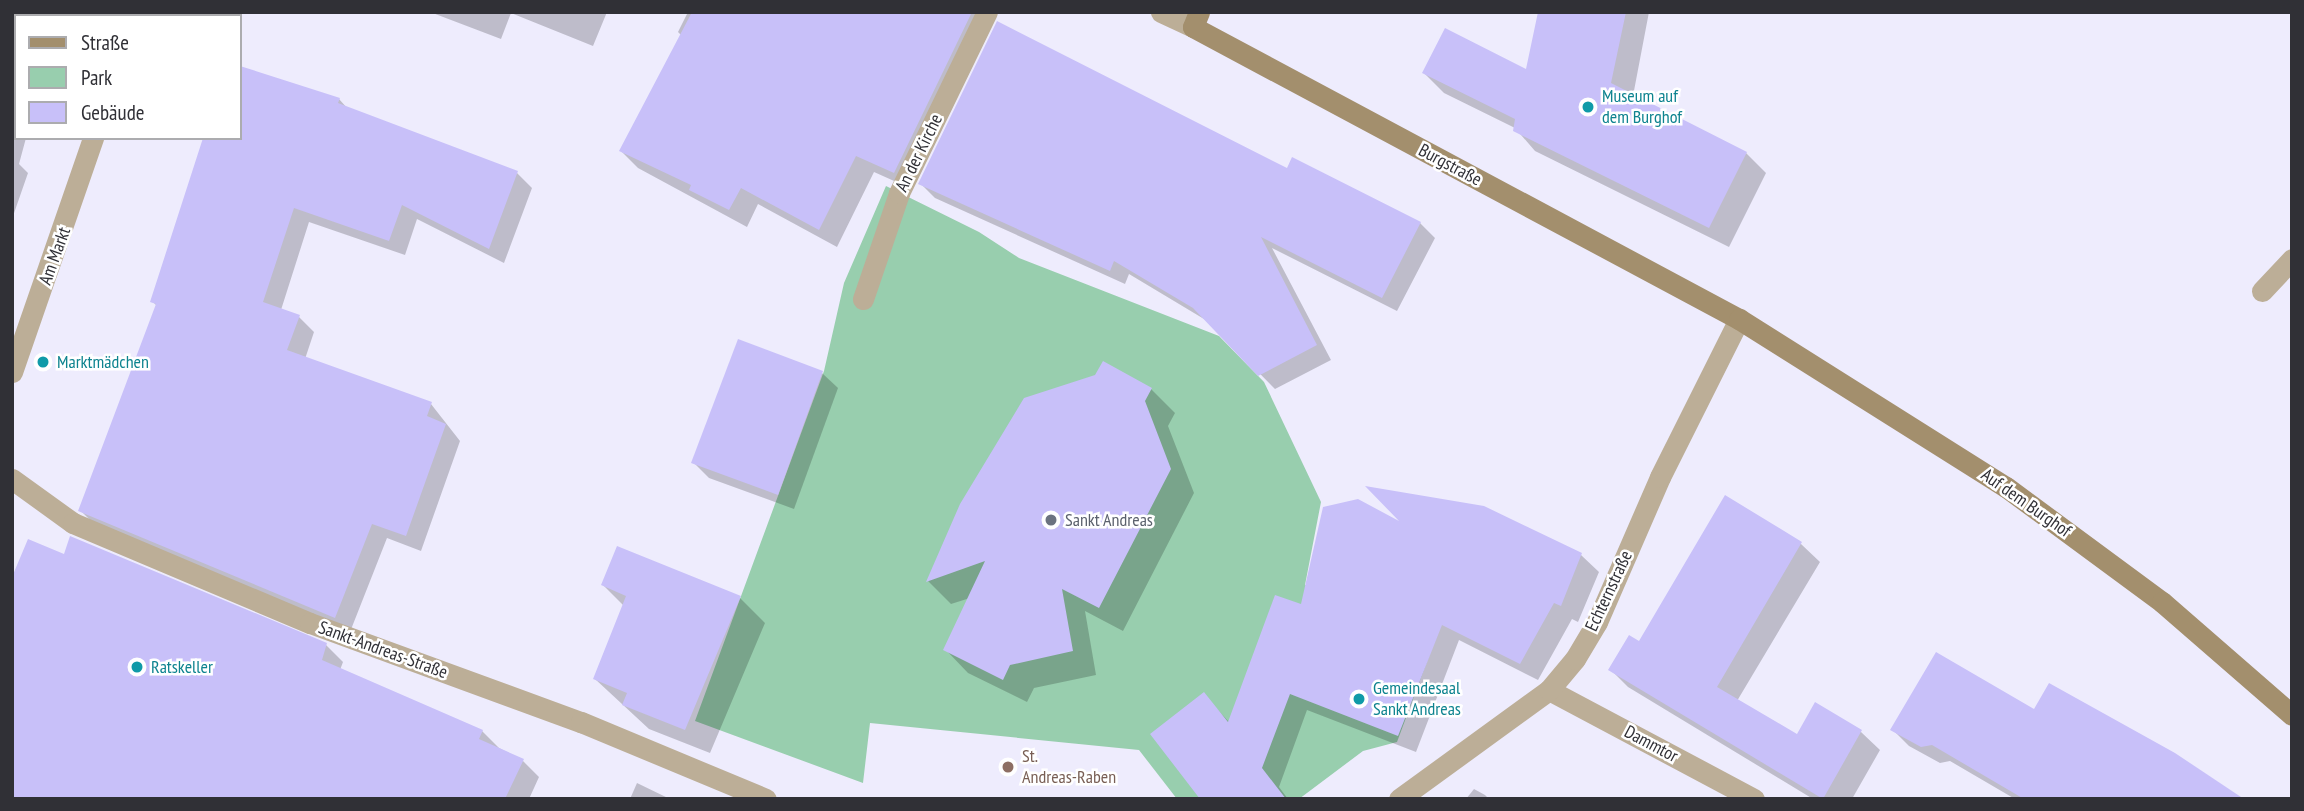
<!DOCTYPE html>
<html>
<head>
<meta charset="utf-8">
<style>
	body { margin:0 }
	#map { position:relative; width:2304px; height:811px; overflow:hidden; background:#eeecfd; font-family:"PT Sans Narrow",sans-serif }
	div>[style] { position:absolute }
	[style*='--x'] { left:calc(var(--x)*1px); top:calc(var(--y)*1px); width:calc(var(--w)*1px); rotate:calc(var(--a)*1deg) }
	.green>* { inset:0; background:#98ceae }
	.shadow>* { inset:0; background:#0003 }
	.building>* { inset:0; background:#c8c0f9 }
	.lane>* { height:21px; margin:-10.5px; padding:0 10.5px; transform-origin:10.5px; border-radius:10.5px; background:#bcae97 }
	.street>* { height:21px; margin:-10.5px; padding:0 10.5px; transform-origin:10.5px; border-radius:10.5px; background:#bcae97 }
	.secondary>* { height:21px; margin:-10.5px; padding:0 10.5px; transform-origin:10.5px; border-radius:10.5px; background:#a38f6d }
	.dots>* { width:19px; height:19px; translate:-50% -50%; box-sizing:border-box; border:4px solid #fff; border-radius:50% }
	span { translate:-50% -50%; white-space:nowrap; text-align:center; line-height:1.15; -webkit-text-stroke:5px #fff; paint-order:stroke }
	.culture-label { font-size:18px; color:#0d838f }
	.left { translate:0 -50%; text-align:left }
	.street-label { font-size:18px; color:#303036 }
	.worship-label { font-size:18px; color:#5b616d }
	.education-label { font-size:18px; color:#785e54 }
	.frame { position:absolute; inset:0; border:14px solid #303036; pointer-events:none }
	.legend { position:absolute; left:14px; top:14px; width:228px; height:126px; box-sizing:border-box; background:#fff; border:2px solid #acacaf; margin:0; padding:9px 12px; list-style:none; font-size:21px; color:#303036 }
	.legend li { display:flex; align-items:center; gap:14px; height:35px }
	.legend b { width:35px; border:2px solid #acacaf }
</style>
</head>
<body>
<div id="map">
	<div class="green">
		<i style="clip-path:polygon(886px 186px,979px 232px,1019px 258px,1219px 336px,1264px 382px,1321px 502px,1305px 585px,1438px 632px,1397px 742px,1363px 751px,1299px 799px,1177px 799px,1139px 750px,870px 723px,863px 783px,695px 721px,824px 371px,844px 283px)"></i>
	</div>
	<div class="shadow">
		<i style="clip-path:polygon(12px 12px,44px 12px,16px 16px,16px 138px,26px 138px,19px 164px,28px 173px,12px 219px)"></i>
		<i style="clip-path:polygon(430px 12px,607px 12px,593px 46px,511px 13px,501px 39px)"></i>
		<i style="clip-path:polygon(688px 12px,975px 12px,990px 28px,912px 189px,874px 172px,837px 247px,758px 204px,747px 227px,638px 168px,621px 151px,682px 36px,678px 32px)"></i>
		<i style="clip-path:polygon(1540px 12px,1649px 12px,1633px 96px,1746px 153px,1766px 173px,1729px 247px,1535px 151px,1515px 128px,1444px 93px,1424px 73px,1527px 71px)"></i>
		<i style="clip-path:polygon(240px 68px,339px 99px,348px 109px,517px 173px,532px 188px,504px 263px,417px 219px,405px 255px,309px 222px,281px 310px,299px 317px,314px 332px,305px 359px,431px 404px,460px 441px,421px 551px,387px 538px,350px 632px,96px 526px,80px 510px,157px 306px,152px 301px,240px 138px)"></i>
		<i style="clip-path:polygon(1287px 171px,1420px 223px,1435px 238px,1397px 311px,1272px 248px,1331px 360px,1275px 389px,1209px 322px,1129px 274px,1125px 284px,935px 198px,920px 183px)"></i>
		<i style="clip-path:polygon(822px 373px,838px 388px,794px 509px,709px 478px,693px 462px)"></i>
		<i style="clip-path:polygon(1151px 389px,1175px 413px,1168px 426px,1194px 493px,1123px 631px,1085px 611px,1096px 675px,1034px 688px,1027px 702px,968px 673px,945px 649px,970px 598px,951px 604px,928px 581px)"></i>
		<i style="clip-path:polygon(1726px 498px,1801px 544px,1820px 562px,1737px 701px,1797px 736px,1816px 704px,1861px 732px,1880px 750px,1852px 799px,1813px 799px,1628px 687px,1610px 669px,1639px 643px)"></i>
		<i style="clip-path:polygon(1406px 527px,1581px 555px,1599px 572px,1578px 622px,1572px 619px,1538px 680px,1459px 640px,1416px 752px,1307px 710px,1279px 787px,1288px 799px,1202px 799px,1204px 695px,1229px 722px,1302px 606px)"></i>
		<i style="clip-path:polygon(65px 556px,326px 645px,343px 662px,340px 670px,482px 731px,499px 748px,522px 760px,539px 777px,529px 799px,12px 799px)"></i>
		<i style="clip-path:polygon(603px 585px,740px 598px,765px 623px,710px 753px,649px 729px,595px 679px,624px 606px)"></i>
		<i style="clip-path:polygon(2035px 711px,2234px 799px,2015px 799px,1950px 761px,1940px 763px,1909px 746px,1892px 729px)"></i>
		<i style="clip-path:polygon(637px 783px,670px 799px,630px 799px)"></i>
		<i style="clip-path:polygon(1474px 789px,1485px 795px,1489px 799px,1466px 799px)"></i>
	</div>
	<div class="building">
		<i style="clip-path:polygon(692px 12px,972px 12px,894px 173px,856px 156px,819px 230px,741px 188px,729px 210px,689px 190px,691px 185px,619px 151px)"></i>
		<i style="clip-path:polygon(1538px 12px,1626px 12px,1611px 83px,1747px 152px,1709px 228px,1513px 131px,1515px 119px,1422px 73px,1445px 28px,1526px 69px)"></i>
		<i style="clip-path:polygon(997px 21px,1287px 168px,1292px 157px,1421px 222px,1382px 298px,1261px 237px,1317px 345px,1258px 376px,1193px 308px,1114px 261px,1110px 271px,918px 184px)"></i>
		<i style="clip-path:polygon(240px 66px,340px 98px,338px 103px,518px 171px,489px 249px,402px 205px,389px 241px,294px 208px,263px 302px,300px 315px,287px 350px,432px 402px,427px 416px,446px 424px,406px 536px,372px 524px,335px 618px,78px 511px,156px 304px,150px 302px,203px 138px,240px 138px)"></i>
		<i style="clip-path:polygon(738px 339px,823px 371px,778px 495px,691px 463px)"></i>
		<i style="clip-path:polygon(1103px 361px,1152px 388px,1145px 401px,1171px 469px,1099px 608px,1062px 589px,1073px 651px,1010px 665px,1003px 680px,943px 650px,985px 561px,926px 582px,960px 504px,1024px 398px,1095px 375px)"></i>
		<i style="clip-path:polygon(1365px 486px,1484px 506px,1582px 553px,1561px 606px,1554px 603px,1520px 664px,1442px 625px,1398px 736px,1290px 694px,1262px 768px,1286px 799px,1200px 799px,1150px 734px,1204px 692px,1228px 722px,1275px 595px,1301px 604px,1323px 507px,1358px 499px,1399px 521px)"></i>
		<i style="clip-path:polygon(1725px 495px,1802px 542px,1717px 687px,1797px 734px,1815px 702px,1862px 730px,1823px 799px,1608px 670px,1629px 635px,1639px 641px)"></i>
		<i style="clip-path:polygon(70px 536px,327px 643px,322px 660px,483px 730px,479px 739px,524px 759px,505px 799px,12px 799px,12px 577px,28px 539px,64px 554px)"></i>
		<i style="clip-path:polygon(617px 546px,741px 596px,685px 730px,622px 705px,627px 693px,593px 679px,626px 596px,601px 585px)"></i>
		<i style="clip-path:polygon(1936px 652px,2034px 709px,2049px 683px,2175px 753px,2244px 799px,2024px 799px,1932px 745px,1921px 747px,1890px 730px)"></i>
	</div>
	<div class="lane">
		<i style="--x:2262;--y:291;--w:44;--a:-46.8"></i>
	</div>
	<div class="street">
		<i style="--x:1161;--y:12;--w:35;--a:25"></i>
		<i style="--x:130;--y:16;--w:4;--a:-76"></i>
		<i style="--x:863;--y:299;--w:112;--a:-71.2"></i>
		<i style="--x:899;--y:193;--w:201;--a:-64.1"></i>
		<i style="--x:12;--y:372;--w:248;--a:-70.9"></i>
		<i style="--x:12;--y:479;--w:75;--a:35.8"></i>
		<i style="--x:73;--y:523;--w:257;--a:22.9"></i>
		<i style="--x:310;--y:623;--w:289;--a:20.1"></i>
		<i style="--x:581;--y:722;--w:200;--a:22.6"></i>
		<i style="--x:1549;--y:690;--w:232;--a:28"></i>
		<i style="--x:1399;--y:799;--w:185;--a:-36"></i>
		<i style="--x:1549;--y:690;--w:40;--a:-50"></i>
		<i style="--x:1575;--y:659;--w:43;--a:-59.3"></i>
		<i style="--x:1597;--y:622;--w:158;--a:-66.5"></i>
		<i style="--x:1660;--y:477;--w:177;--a:-63.4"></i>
	</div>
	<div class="secondary">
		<i style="--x:1199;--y:12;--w:16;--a:112"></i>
		<i style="--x:1193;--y:27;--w:619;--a:28.14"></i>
		<i style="--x:1739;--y:319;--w:315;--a:32.2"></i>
		<i style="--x:2006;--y:487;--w:194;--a:36.4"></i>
		<i style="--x:2162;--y:602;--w:172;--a:41"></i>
	</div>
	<div class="dots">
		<i style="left:1588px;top:107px;background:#0f9aa8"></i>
		<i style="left:43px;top:362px;background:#0f9aa8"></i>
		<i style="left:1051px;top:520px;background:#6b7280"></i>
		<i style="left:137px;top:667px;background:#0f9aa8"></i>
		<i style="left:1359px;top:699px;background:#0f9aa8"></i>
		<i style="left:1008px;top:767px;background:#8d6e63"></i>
	</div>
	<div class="culture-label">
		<span class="left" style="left:1602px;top:107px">Museum auf<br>dem Burghof</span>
		<span class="left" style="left:57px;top:362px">Marktmädchen</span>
		<span class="left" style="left:151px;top:667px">Ratskeller</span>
		<span class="left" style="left:1373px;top:699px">Gemeindesaal<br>Sankt Andreas</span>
	</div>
	<div class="street-label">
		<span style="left:919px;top:153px;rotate:-64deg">An der Kirche</span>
		<span style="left:1450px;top:165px;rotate:28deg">Burgstraße</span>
		<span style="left:55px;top:256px;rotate:-70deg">Am Markt</span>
		<span style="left:2026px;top:503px;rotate:35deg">Auf dem Burghof</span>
		<span style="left:1609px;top:591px;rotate:-65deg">Echternstraße</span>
		<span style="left:383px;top:650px;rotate:20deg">Sankt-Andreas-Straße</span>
		<span style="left:1651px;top:744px;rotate:28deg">Dammtor</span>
	</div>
	<div class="worship-label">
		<span class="left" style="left:1065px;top:520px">Sankt Andreas</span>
	</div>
	<div class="education-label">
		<span class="left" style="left:1022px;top:767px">St.<br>Andreas-Raben</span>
	</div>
	<div class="frame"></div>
	<ul class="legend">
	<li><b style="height:9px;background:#a38f6d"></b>Straße</li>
	<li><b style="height:19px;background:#98ceae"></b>Park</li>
	<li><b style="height:19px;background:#c8c0f9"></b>Gebäude</li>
	</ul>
</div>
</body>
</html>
